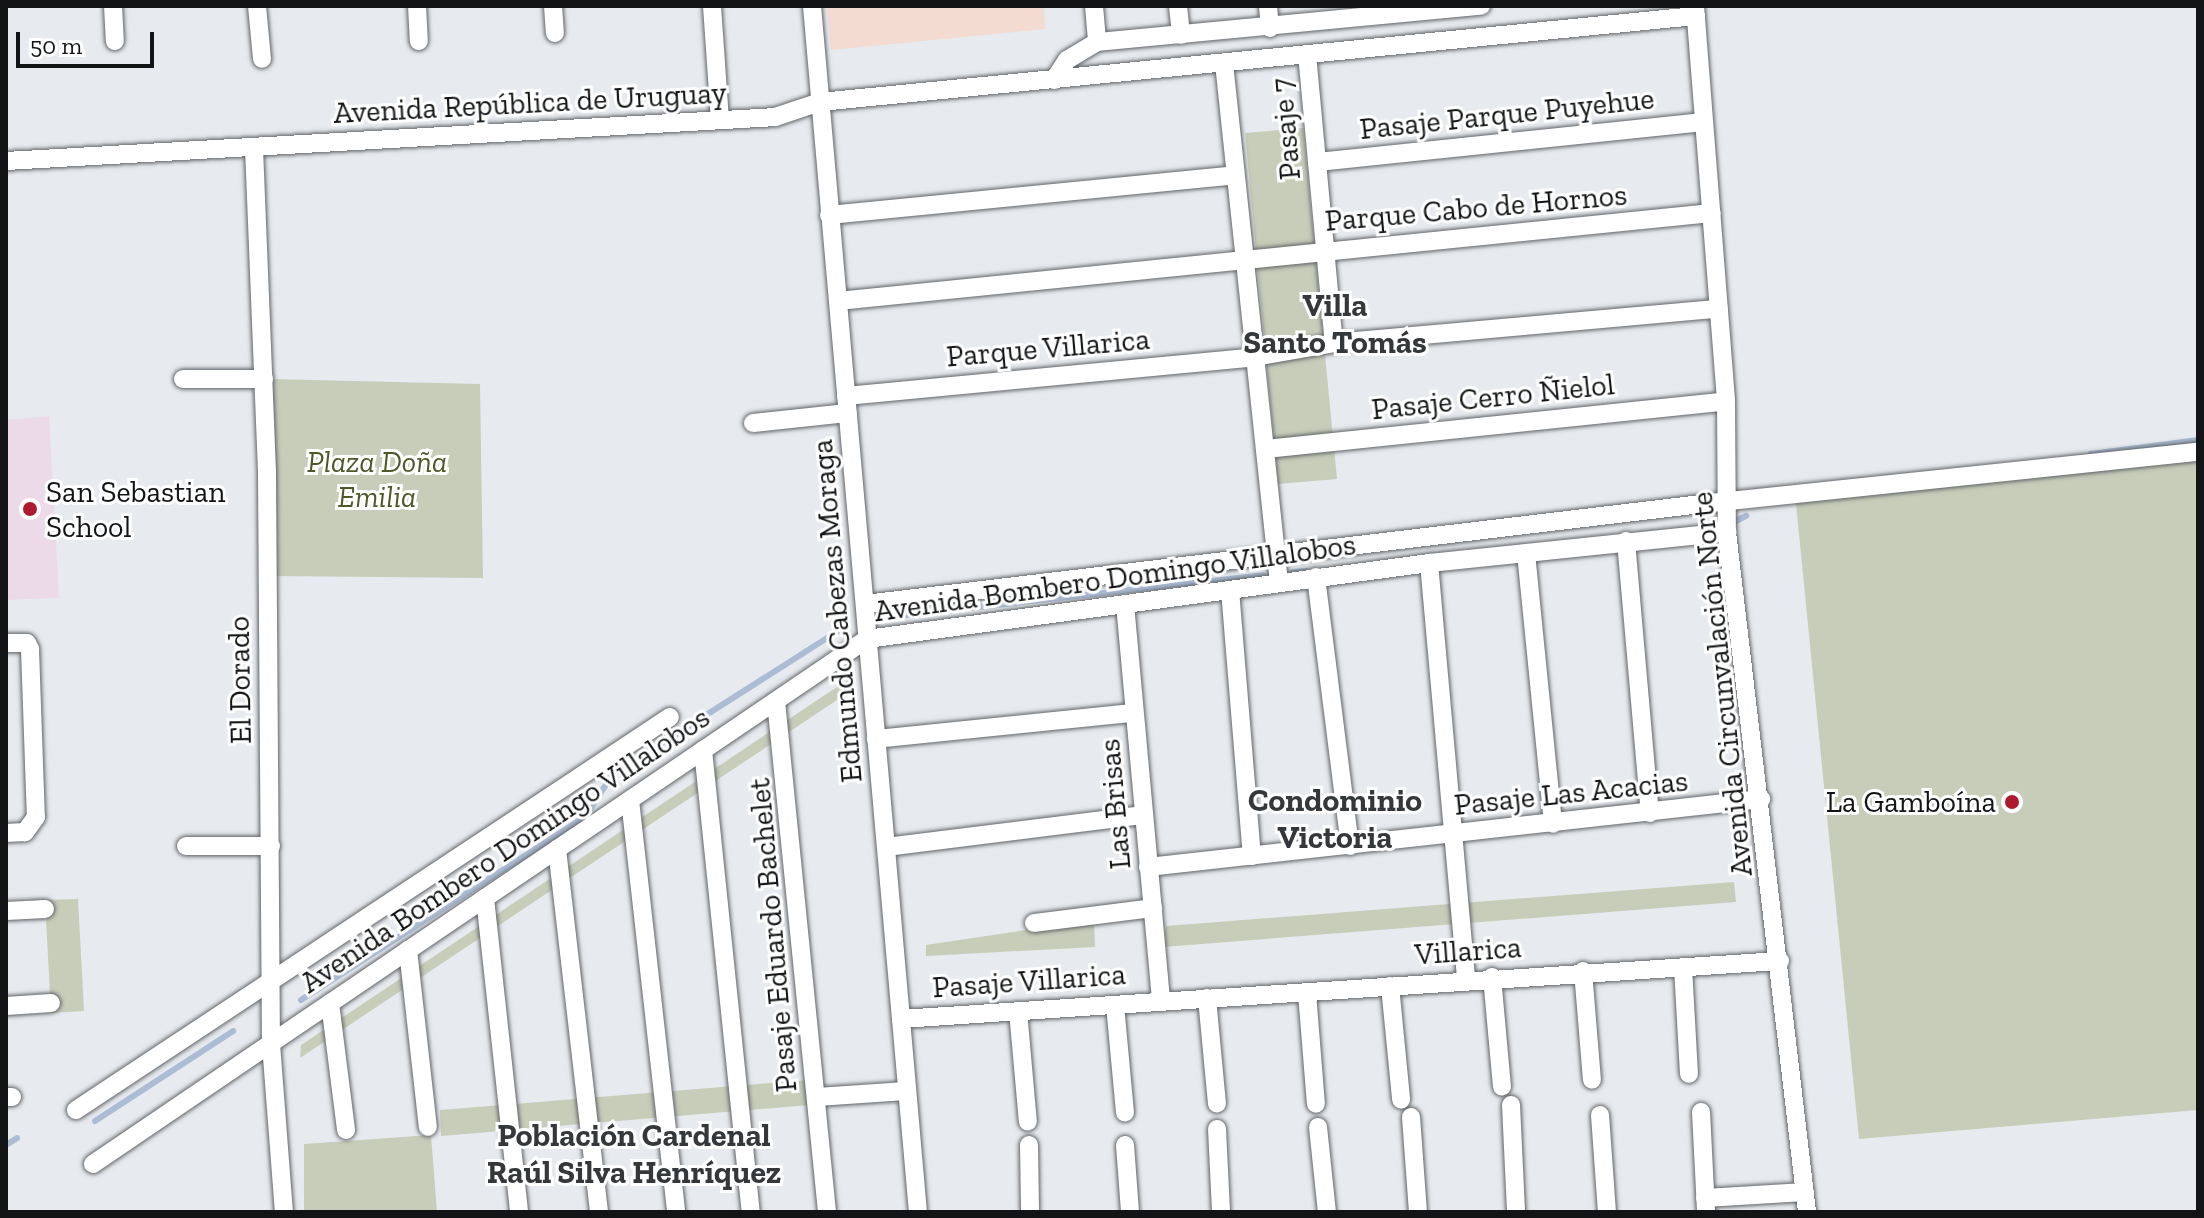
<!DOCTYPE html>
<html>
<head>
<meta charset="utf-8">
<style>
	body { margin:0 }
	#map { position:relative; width:2204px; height:1218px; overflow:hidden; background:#e7ebef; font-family:"Zilla Slab",serif }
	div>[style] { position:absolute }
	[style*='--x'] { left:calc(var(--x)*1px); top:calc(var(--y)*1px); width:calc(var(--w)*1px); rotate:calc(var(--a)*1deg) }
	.industrial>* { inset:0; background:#f3dbd2 }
	.education>* { inset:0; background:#eddae9 }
	.green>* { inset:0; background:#c8cdba }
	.stream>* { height:6px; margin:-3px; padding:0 3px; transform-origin:3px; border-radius:3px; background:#acbcd5 }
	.roads { filter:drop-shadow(0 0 2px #616468) drop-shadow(0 0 2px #616468) }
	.minor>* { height:18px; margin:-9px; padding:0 9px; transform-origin:9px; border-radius:9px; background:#fff }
	.dots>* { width:22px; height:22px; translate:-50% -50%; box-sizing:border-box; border:4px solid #fff; border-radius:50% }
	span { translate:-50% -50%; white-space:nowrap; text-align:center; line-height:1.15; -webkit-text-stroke:6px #fff; paint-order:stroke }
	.street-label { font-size:30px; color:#121415 }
	.park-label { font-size:30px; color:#4e5829; font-style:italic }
	.poi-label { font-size:30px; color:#121415 }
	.left { translate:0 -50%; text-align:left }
	.right { translate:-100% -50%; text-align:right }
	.neighbourhood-label { font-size:32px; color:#34383b; font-weight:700 }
	.frame { position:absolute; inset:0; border:8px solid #121415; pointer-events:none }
	.scale { position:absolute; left:16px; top:32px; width:138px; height:36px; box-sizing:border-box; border:4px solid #121415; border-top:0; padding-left:10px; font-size:24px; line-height:28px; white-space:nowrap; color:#121415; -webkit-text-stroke:6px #fff; paint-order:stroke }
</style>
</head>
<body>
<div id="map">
	<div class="industrial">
		<i style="clip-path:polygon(827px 6px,1044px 6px,1045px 29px,831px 50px)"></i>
	</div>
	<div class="education">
		<i style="clip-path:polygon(49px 416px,59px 598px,6px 600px,6px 420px)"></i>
	</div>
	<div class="green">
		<i style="clip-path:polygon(1303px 128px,1337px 479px,1278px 484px,1245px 133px)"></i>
		<i style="clip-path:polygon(270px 379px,480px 384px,483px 578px,274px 576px)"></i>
		<i style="clip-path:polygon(2198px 457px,2198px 1110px,1859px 1139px,1795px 494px)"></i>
		<i style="clip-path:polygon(855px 675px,855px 688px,300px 1058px,301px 1045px)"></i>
		<i style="clip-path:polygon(1734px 882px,1736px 902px,1163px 947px,1166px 926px)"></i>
		<i style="clip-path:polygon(78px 899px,84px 1011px,51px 1013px,45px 900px)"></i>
		<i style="clip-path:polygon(1094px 920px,1095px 947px,926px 956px,926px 945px)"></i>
		<i style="clip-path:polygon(808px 1080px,810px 1105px,441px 1136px,440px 1110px)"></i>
		<i style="clip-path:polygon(431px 1135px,437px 1212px,304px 1212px,304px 1144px)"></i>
	</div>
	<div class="stream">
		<i style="--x:2091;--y:454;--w:108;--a:-7.5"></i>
		<i style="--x:1732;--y:523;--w:16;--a:-27"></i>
		<i style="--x:1293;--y:572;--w:13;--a:-4"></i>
		<i style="--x:872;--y:619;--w:393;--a:-6.4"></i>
		<i style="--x:301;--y:1000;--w:339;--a:-32.8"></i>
		<i style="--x:586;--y:816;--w:49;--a:-57.6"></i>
		<i style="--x:612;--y:775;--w:274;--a:-32.5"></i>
		<i style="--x:95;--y:1121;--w:165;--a:-33.1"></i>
		<i style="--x:6;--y:1145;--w:13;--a:-32"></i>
	</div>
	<div class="roads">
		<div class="minor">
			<i style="--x:113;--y:6;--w:35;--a:87"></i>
			<i style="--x:257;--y:6;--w:53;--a:84.6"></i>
			<i style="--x:417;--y:6;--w:35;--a:87"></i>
			<i style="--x:553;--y:6;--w:27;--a:86"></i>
			<i style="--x:712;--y:6;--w:114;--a:86"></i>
			<i style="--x:812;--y:6;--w:1211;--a:84.98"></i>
			<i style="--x:1094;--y:6;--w:36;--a:85"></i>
			<i style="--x:1178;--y:6;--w:29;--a:84"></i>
			<i style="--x:1268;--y:6;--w:22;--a:85"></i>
			<i style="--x:1695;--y:6;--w:396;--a:85.5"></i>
			<i style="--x:1726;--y:401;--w:131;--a:89.6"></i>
			<i style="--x:1727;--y:532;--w:685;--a:83.29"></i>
			<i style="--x:1307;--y:54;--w:290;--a:84.7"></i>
			<i style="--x:1224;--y:63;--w:523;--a:83.96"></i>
			<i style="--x:1054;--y:80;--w:24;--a:-57"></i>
			<i style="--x:1067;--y:60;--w:35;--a:-31"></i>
			<i style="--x:1097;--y:42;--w:386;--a:-5.4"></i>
			<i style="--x:254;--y:148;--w:326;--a:87.7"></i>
			<i style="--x:267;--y:474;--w:570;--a:89.6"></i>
			<i style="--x:271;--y:1044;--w:169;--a:85.6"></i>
			<i style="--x:6;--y:161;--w:770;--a:-3.27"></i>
			<i style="--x:775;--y:117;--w:47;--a:-18.4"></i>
			<i style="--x:820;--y:102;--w:880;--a:-5.61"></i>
			<i style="--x:1317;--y:162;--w:387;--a:-5.9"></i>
			<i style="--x:829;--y:215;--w:408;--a:-5.6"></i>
			<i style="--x:838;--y:301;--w:878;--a:-5.75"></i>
			<i style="--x:183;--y:379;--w:81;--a:0"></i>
			<i style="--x:846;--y:396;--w:411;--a:-5.4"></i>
			<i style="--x:1255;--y:357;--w:80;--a:-10"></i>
			<i style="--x:1334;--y:343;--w:386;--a:-5.1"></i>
			<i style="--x:753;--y:423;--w:95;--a:-6.1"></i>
			<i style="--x:1265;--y:449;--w:463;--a:-5.9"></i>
			<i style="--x:1626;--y:541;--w:273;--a:85"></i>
			<i style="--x:1526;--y:553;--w:272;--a:84.3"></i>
			<i style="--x:1429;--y:563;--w:418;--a:84.9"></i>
			<i style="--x:1316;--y:577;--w:271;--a:82.8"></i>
			<i style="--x:1230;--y:590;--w:267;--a:85.3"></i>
			<i style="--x:865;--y:604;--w:851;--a:-6.82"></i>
			<i style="--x:1710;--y:503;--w:491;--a:-6"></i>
			<i style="--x:1125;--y:604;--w:397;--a:84.8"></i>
			<i style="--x:6;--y:643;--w:21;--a:0"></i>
			<i style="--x:27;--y:643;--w:7;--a:63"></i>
			<i style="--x:30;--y:649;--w:168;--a:88"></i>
			<i style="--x:36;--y:817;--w:19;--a:126"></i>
			<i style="--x:25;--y:832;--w:19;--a:177"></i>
			<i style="--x:776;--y:701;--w:514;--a:84.3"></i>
			<i style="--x:876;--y:739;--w:259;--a:-5.8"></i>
			<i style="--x:703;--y:750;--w:464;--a:84.1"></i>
			<i style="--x:630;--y:800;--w:415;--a:83.6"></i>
			<i style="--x:186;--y:846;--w:85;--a:0"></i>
			<i style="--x:886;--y:847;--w:260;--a:-7.1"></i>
			<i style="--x:557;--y:849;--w:365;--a:83.4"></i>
			<i style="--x:1148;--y:867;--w:617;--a:-6.33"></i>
			<i style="--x:485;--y:898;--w:316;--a:83.8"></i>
			<i style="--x:6;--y:911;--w:39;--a:-3"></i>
			<i style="--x:1034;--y:923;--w:120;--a:-7.2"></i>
			<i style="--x:408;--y:950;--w:178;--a:83.6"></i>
			<i style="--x:1683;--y:967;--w:107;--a:86.8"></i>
			<i style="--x:1583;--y:971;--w:109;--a:85.3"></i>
			<i style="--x:1492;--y:977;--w:110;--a:84.8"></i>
			<i style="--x:1390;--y:986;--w:114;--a:84.4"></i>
			<i style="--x:1307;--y:993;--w:111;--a:85.4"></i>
			<i style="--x:1207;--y:998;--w:106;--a:84.6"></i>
			<i style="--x:330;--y:1003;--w:128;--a:82.8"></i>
			<i style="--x:1115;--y:1005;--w:108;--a:84.7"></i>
			<i style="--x:6;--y:1006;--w:45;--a:-3.8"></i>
			<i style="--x:1018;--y:1011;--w:111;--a:84.9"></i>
			<i style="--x:901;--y:1019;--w:881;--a:-3.78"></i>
			<i style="--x:6;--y:1097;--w:6;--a:0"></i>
			<i style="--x:817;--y:1097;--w:89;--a:-3.9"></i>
			<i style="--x:1511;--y:1105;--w:107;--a:87.3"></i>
			<i style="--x:76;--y:1110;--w:712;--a:-33.49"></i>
			<i style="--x:1701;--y:1112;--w:100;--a:87.1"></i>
			<i style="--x:1600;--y:1115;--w:97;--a:85.9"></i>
			<i style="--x:1411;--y:1117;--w:95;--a:85.8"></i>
			<i style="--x:1318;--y:1127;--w:85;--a:84"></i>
			<i style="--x:1217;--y:1129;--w:83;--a:87.2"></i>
			<i style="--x:1029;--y:1145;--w:67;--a:89.1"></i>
			<i style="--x:1125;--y:1145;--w:67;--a:85.7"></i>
			<i style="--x:93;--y:1164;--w:935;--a:-34.15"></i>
			<i style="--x:867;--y:639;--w:567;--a:-7.7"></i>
			<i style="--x:1429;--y:563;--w:300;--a:-5.9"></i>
			<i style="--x:1705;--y:1198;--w:100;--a:-3.4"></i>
		</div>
	</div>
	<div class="dots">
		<i style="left:30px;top:509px;background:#ae1a2d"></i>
		<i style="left:2012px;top:802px;background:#ae1a2d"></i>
	</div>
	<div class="street-label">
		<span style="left:530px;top:103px;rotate:-3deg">Avenida República de Uruguay</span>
		<span style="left:1507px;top:114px;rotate:-6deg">Pasaje Parque Puyehue</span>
		<span style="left:1286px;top:129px;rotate:-95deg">Pasaje 7</span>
		<span style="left:1476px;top:208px;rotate:-5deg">Parque Cabo de Hornos</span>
		<span style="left:1048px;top:348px;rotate:-5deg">Parque Villarica</span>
		<span style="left:1493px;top:397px;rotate:-6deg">Pasaje Cerro Ñielol</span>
		<span style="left:1115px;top:578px;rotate:-8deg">Avenida Bombero Domingo Villalobos</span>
		<span style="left:837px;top:611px;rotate:-95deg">Edmundo Cabezas Moraga</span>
		<span style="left:240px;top:680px;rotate:-91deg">El Dorado</span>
		<span style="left:1722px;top:684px;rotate:-96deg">Avenida Circunvalación Norte</span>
		<span style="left:1571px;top:793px;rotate:-6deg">Pasaje Las Acacias</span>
		<span style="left:1115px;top:804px;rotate:-95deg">Las Brisas</span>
		<span style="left:505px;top:850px;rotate:-34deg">Avenida Bombero Domingo Villalobos</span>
		<span style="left:773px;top:935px;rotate:-95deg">Pasaje Eduardo Bachelet</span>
		<span style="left:1468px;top:951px;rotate:-4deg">Villarica</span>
		<span style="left:1029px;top:981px;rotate:-4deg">Pasaje Villarica</span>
	</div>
	<div class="park-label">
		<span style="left:377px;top:479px">Plaza Doña<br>Emilia</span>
	</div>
	<div class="poi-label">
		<span class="left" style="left:46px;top:509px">San Sebastian<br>School</span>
		<span class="right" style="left:1996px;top:802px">La Gamboína</span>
	</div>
	<div class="neighbourhood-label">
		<span style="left:1335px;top:324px">Villa<br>Santo Tomás</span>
		<span style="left:1335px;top:819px">Condominio<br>Victoria</span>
		<span style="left:634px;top:1154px">Población Cardenal<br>Raúl Silva Henríquez</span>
	</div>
	<div class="frame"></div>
	<div class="scale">50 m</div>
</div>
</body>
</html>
